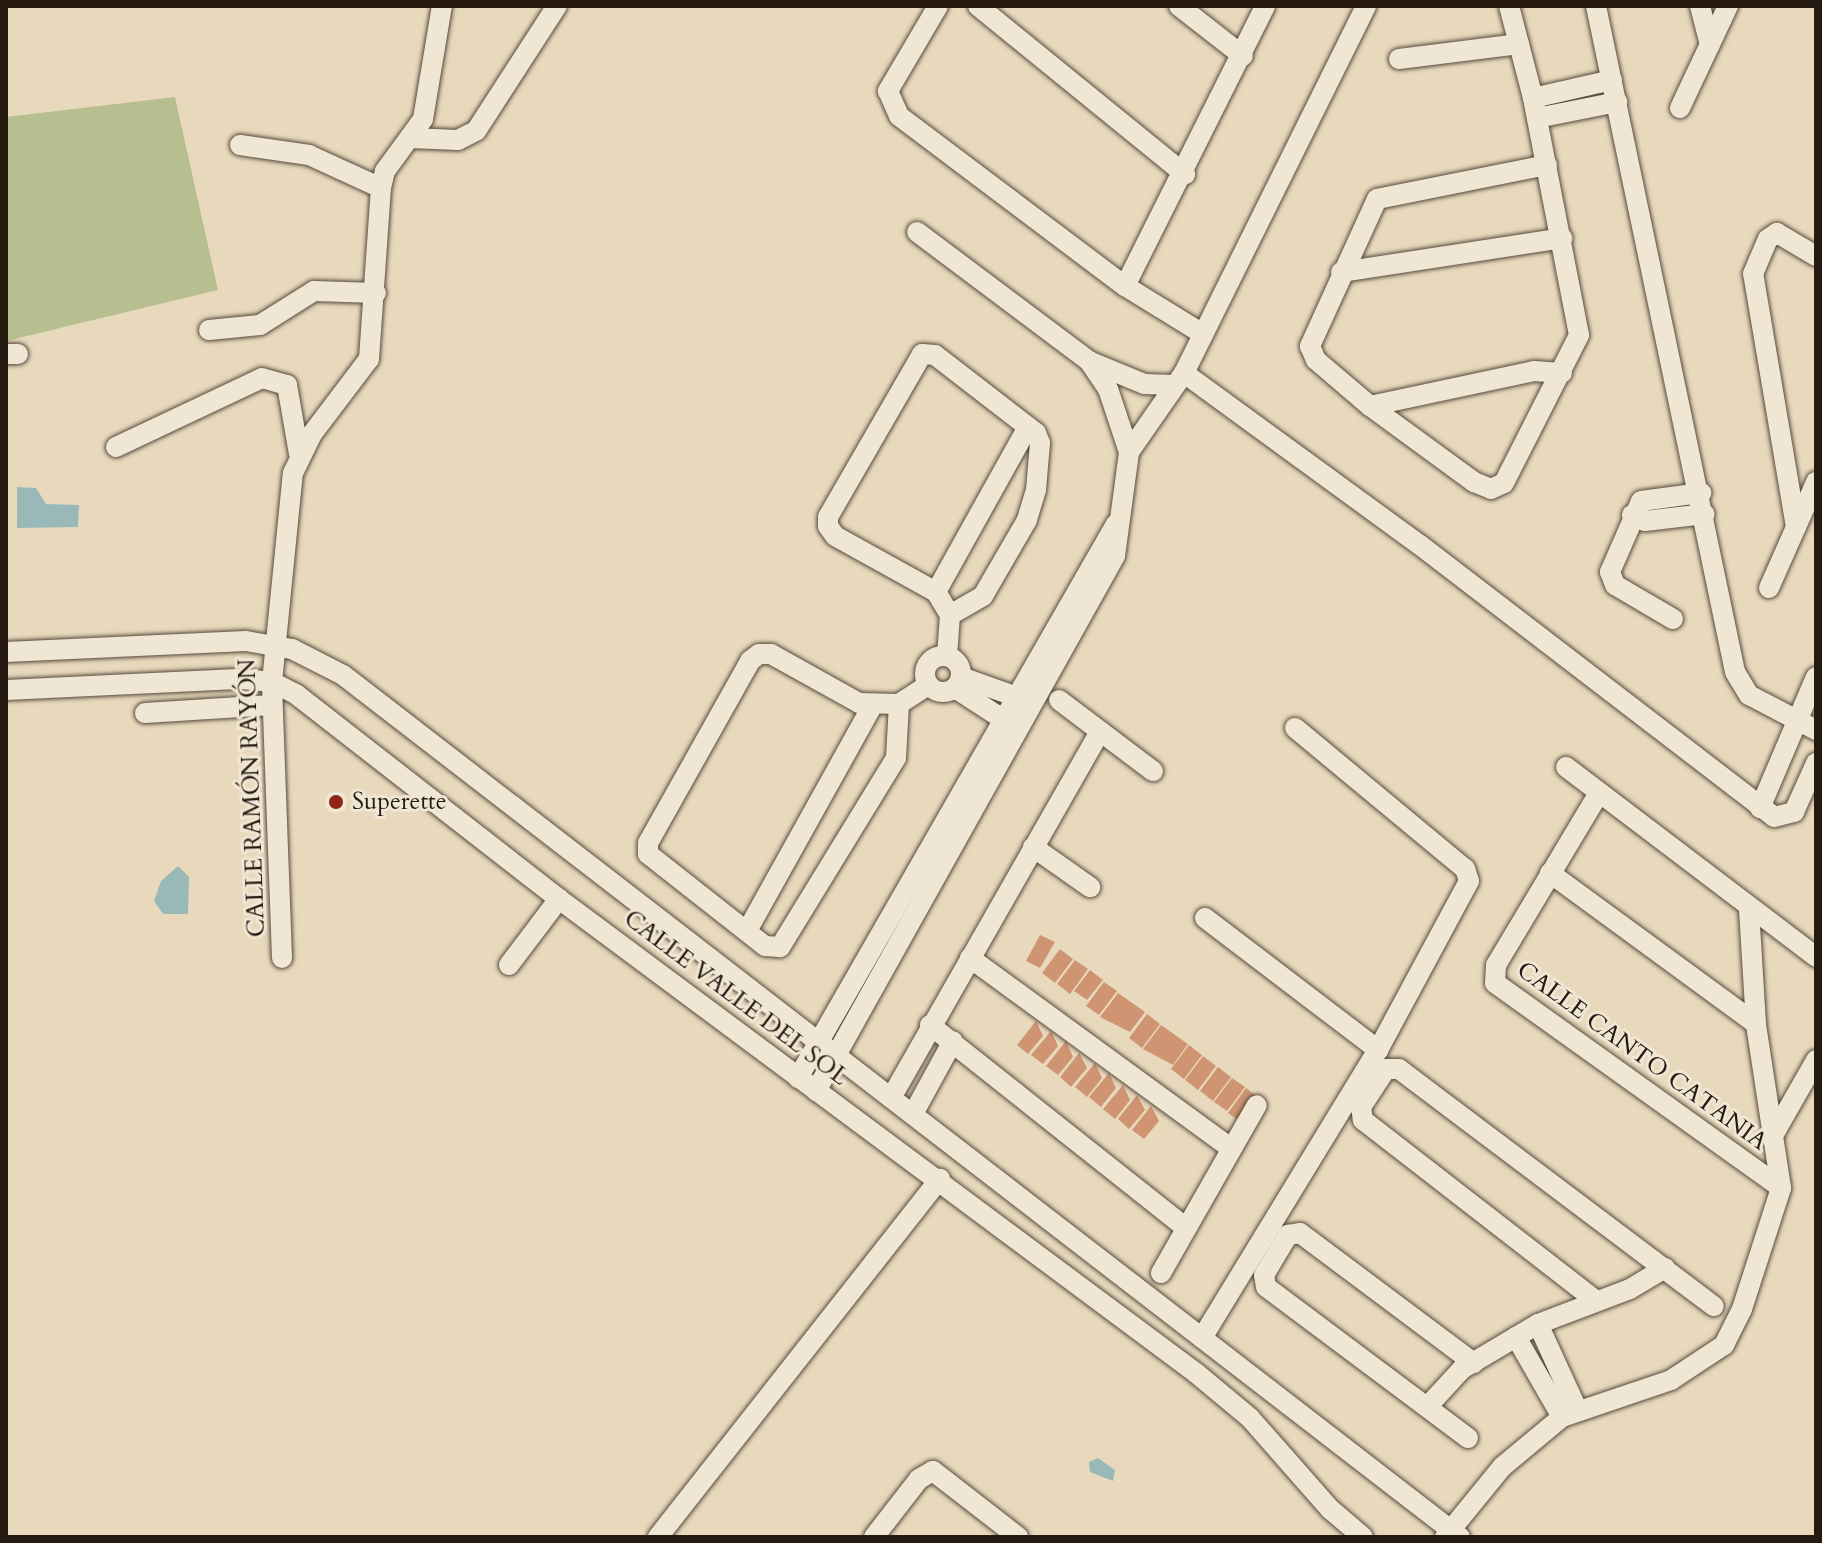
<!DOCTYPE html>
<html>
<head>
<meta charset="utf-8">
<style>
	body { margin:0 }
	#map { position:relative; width:1822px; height:1543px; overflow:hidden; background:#e8d9bd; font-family:Cardo,serif }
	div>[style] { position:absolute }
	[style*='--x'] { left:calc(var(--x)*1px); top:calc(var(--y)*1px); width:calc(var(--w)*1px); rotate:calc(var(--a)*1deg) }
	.green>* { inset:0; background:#b7bf90 }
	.water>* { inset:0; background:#99b9b8 }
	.building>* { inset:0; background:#cf9573 }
	.roads { filter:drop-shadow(0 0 2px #564a3b) drop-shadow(0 0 2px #564a3b) }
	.minor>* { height:20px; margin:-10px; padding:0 10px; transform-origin:10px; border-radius:10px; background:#f0e6d4 }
	.minor>.ring { margin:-10px; padding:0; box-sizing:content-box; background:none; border:20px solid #f0e6d4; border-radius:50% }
	.dots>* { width:22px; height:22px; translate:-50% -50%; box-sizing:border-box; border:4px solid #f0e6d4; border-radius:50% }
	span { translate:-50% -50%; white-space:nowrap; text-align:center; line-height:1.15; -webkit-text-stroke:6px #f0e6d4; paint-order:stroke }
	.street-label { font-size:24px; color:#261a10 }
	.poi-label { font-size:24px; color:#261a10 }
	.left { translate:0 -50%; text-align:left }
	.frame { position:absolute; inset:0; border:8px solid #261a10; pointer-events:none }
</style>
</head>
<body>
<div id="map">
	<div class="green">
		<i style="clip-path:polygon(175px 97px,218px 290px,6px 341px,6px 117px)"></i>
	</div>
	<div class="water">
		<i style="clip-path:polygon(17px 487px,36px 488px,46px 504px,79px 505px,78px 527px,17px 528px)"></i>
		<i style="clip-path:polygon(178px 866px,189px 877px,188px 914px,163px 914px,154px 901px,161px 881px)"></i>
		<i style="clip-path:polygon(1098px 1458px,1115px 1470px,1113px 1481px,1090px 1472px,1089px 1462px)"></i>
	</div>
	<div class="building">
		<i style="clip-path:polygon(1040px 935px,1055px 942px,1040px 968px,1026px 961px)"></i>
		<i style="clip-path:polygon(1060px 949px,1073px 959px,1055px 983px,1042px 973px)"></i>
		<i style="clip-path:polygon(1075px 960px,1088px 969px,1070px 994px,1057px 984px)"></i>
		<i style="clip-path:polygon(1090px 970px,1103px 980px,1087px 1000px,1074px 991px)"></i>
		<i style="clip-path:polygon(1104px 982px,1117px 991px,1099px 1015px,1086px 1006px)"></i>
		<i style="clip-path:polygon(1118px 993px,1145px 1012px,1130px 1032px,1100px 1017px)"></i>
		<i style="clip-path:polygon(1147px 1014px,1160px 1024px,1142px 1048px,1129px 1038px)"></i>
		<i style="clip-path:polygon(1036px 1021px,1043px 1036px,1028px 1054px,1017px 1045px)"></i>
		<i style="clip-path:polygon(1161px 1025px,1188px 1044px,1173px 1065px,1143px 1049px)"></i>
		<i style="clip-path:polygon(1051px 1031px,1058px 1046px,1043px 1064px,1031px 1055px)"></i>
		<i style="clip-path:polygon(1066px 1041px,1073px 1057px,1058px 1075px,1046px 1066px)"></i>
		<i style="clip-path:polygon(1189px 1045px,1202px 1055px,1184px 1079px,1171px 1069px)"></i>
		<i style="clip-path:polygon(1079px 1053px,1087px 1068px,1071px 1087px,1060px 1077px)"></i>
		<i style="clip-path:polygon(1203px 1056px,1216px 1066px,1198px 1090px,1185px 1080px)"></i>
		<i style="clip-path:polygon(1095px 1063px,1102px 1078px,1087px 1097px,1075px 1087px)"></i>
		<i style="clip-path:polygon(1218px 1067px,1231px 1077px,1213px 1101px,1200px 1091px)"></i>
		<i style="clip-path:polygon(1109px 1073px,1116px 1088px,1101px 1107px,1089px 1097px)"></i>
		<i style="clip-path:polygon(1232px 1078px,1245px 1087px,1227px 1111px,1214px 1102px)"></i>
		<i style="clip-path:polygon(1123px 1085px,1130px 1100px,1115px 1119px,1103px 1109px)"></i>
		<i style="clip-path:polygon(1246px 1088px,1259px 1098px,1241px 1122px,1228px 1113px)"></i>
		<i style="clip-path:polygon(1137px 1095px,1145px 1110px,1129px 1129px,1118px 1119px)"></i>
		<i style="clip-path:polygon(1151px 1106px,1159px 1121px,1144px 1139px,1132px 1130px)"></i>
	</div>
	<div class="roads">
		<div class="minor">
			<i style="--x:938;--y:6;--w:99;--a:120.5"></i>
			<i style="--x:888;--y:91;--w:27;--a:66"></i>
			<i style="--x:899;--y:116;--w:283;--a:37"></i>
			<i style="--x:1125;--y:286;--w:92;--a:31.6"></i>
			<i style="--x:978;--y:6;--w:267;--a:39.1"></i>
			<i style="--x:1179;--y:6;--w:81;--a:38"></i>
			<i style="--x:1596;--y:6;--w:680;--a:78.21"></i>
			<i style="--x:1735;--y:672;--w:27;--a:59"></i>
			<i style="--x:1749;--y:695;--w:76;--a:27.6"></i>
			<i style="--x:1700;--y:6;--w:40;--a:75.6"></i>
			<i style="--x:1399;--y:59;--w:121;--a:-7.1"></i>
			<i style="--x:1533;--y:98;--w:81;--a:-12.8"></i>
			<i style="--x:1680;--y:108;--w:113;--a:-64.8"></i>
			<i style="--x:1537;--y:118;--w:82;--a:-11.3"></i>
			<i style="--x:410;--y:138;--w:48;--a:2.4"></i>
			<i style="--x:458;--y:140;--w:20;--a:-27"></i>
			<i style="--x:476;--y:131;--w:149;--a:-57.1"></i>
			<i style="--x:240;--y:145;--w:70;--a:8.2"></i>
			<i style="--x:309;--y:155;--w:79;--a:24.6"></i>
			<i style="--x:1547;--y:165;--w:173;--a:168.7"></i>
			<i style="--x:1377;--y:199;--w:162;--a:114.5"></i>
			<i style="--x:1310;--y:346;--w:15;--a:67"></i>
			<i style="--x:1316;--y:360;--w:71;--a:40.4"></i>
			<i style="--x:1370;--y:406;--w:168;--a:-12"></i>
			<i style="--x:1534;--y:371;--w:28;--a:4"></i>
			<i style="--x:1341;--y:272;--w:224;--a:-8.7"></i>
			<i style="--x:1125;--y:286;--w:313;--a:-63.4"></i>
			<i style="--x:209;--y:330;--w:51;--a:-5.6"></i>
			<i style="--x:260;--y:325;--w:64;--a:-32.2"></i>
			<i style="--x:314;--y:291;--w:62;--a:1.8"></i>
			<i style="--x:6;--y:354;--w:12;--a:0"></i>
			<i style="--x:1091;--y:362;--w:57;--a:22.5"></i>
			<i style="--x:1144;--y:384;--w:30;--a:2"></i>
			<i style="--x:1184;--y:373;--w:410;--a:-63.6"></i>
			<i style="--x:1370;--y:406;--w:129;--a:36.2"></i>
			<i style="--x:1474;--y:482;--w:18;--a:22"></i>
			<i style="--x:1491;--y:489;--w:14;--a:-25"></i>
			<i style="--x:1504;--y:483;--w:166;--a:-63.1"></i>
			<i style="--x:1579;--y:335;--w:241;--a:-101"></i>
			<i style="--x:1533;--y:98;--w:95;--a:-104.6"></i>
			<i style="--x:116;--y:447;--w:161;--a:-25.3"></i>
			<i style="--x:262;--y:378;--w:26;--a:16"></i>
			<i style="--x:287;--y:385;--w:70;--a:80.1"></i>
			<i style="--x:1129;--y:452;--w:96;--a:-55.2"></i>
			<i style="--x:1184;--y:373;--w:292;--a:36.1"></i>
			<i style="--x:1420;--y:545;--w:446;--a:37.5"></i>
			<i style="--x:1774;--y:817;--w:21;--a:-14"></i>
			<i style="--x:1794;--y:812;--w:54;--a:-65.8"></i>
			<i style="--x:1632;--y:515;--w:14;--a:25"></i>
			<i style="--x:1645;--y:521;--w:60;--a:-6.7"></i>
			<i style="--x:1796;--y:527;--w:257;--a:-99.6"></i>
			<i style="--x:1753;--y:274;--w:38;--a:-67"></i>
			<i style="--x:1768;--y:239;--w:11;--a:-34"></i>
			<i style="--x:1777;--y:233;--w:45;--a:30.5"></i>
			<i style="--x:1769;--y:588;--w:116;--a:-66.1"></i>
			<i style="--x:936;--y:592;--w:189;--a:-60.9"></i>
			<i style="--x:1673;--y:619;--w:67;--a:-149.6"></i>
			<i style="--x:1615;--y:585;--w:14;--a:-111"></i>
			<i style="--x:1610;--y:572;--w:77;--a:-66.4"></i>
			<i style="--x:1641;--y:501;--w:61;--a:-7.6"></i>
			<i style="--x:6;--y:652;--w:240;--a:-2.6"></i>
			<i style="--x:246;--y:641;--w:47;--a:9.9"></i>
			<i style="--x:292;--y:649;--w:57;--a:27"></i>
			<i style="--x:343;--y:675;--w:1411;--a:37.66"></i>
			<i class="ring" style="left:925px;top:656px;width:16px;height:16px"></i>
			<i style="--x:947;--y:656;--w:41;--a:-85.8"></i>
			<i style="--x:950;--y:615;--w:27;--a:-121"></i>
			<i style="--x:936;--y:592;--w:115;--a:-151"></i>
			<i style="--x:835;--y:536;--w:12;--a:-125"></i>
			<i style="--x:828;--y:526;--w:9;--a:-90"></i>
			<i style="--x:828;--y:517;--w:188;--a:-60"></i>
			<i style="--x:922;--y:354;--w:13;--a:4"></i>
			<i style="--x:935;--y:355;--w:128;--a:37.7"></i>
			<i style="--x:1036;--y:433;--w:11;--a:68"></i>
			<i style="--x:1040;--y:443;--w:47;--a:94.9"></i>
			<i style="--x:1036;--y:490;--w:31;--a:107"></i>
			<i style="--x:1027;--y:520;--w:88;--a:120.1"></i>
			<i style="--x:983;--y:596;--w:38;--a:150"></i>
			<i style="--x:961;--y:677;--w:71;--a:19.7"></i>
			<i style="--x:955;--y:688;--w:68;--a:33"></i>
			<i style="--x:6;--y:690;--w:237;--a:-2.7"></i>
			<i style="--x:243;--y:679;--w:29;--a:6"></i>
			<i style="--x:272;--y:682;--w:28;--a:27"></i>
			<i style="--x:297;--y:695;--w:332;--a:37.9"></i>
			<i style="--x:559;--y:899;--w:794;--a:36.65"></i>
			<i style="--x:1196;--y:1373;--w:70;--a:39.8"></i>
			<i style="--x:1250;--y:1418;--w:121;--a:48.7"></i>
			<i style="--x:1330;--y:1509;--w:43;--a:40.3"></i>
			<i style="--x:1059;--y:700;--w:118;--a:37.1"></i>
			<i style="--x:899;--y:704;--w:54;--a:93.2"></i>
			<i style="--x:896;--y:758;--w:222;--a:121.5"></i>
			<i style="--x:780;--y:947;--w:15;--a:-176"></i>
			<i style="--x:765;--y:946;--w:149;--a:-141.8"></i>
			<i style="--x:648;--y:854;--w:11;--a:-90"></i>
			<i style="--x:648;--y:843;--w:209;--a:-60.7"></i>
			<i style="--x:750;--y:661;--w:11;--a:-38"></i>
			<i style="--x:759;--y:654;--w:12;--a:0"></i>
			<i style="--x:771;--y:654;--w:101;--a:29.1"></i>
			<i style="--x:859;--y:703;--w:40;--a:1.4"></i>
			<i style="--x:899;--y:704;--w:35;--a:-33"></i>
			<i style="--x:145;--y:713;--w:127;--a:-3.6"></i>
			<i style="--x:1566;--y:767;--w:314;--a:37.2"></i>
			<i style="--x:1599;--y:793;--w:200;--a:120.9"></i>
			<i style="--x:1496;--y:965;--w:18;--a:93"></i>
			<i style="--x:1495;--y:983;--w:352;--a:35.6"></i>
			<i style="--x:1760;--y:808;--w:142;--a:-66.9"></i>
			<i style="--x:1033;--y:847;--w:70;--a:35.1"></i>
			<i style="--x:1550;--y:873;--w:255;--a:36.2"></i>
			<i style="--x:1205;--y:918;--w:218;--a:37.3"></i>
			<i style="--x:747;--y:931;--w:259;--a:-60.9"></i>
			<i style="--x:282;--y:958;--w:276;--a:-92.1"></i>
			<i style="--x:272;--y:682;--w:210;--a:-84.3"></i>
			<i style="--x:293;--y:473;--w:43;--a:-64"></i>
			<i style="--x:312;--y:434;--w:94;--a:-52.8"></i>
			<i style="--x:369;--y:359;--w:171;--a:-86"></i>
			<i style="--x:381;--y:188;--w:17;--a:-77"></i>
			<i style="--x:385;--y:171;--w:64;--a:-53.8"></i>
			<i style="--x:423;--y:119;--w:115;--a:-80.5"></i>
			<i style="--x:970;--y:958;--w:323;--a:36.1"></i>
			<i style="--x:509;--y:965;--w:83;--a:-52.9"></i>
			<i style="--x:930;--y:1025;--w:327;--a:38.4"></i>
			<i style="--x:798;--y:1078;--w:639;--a:-60.14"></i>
			<i style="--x:816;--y:1091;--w:613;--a:-60.8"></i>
			<i style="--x:1115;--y:556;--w:105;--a:-82.3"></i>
			<i style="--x:1129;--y:452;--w:66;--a:-108.4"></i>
			<i style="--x:1108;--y:389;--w:34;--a:-124"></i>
			<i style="--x:1089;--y:361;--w:215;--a:-143.1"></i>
			<i style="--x:891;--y:1098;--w:422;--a:-60.3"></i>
			<i style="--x:913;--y:1114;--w:83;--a:-61.3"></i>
			<i style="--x:1775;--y:1132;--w:83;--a:-60.3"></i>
			<i style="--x:1161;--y:1273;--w:193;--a:-60.3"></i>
			<i style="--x:1595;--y:1300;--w:294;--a:-142.2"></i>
			<i style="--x:1363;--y:1120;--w:13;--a:-99"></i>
			<i style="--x:1361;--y:1107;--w:45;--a:-56.7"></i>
			<i style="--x:1386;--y:1069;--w:13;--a:0"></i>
			<i style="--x:1399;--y:1069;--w:394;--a:37"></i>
			<i style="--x:1538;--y:1324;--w:94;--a:65.4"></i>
			<i style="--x:1516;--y:1337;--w:92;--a:60.1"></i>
			<i style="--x:1202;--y:1338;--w:338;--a:-58.6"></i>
			<i style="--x:1378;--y:1050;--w:192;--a:-61.7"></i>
			<i style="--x:1469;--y:881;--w:13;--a:-108"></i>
			<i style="--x:1465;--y:869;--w:221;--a:-140.3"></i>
			<i style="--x:1427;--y:1407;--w:52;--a:-47.4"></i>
			<i style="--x:1462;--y:1369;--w:88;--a:-30.6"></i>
			<i style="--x:1538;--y:1324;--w:98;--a:-20.8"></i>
			<i style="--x:1630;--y:1289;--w:41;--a:-31"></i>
			<i style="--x:1468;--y:1438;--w:252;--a:-143.2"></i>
			<i style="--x:1266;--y:1287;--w:12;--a:-99"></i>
			<i style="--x:1264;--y:1275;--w:47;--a:-59"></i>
			<i style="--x:1288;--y:1235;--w:12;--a:-9"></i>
			<i style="--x:1300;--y:1233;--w:217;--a:36.8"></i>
			<i style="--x:658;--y:1537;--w:456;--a:-51.8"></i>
			<i style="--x:874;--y:1537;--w:73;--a:-52.2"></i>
			<i style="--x:919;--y:1479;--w:16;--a:-30"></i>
			<i style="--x:933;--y:1471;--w:108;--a:37.8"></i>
			<i style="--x:1445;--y:1537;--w:90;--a:-50.8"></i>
			<i style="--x:1502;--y:1467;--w:78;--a:-39.8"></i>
			<i style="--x:1562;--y:1417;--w:115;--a:-18.7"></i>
			<i style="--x:1671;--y:1380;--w:64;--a:-33.4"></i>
			<i style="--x:1724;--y:1345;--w:40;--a:-63.4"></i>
			<i style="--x:1742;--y:1309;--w:127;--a:-72.1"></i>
			<i style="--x:1781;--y:1188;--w:166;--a:-98.7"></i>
			<i style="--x:1756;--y:1024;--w:114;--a:-93.5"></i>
		</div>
	</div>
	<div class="dots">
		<i style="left:336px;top:802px;background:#8f2418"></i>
	</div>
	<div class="street-label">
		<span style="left:252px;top:798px;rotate:-92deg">CALLE RAMÓN RAYÓN</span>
		<span style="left:736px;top:998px;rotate:37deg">CALLE VALLE DEL SOL</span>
		<span style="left:1642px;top:1056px;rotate:36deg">CALLE CANTO CATANIA</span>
	</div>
	<div class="poi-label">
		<span class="left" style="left:352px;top:802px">Superette</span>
	</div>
	<div class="frame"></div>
</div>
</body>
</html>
